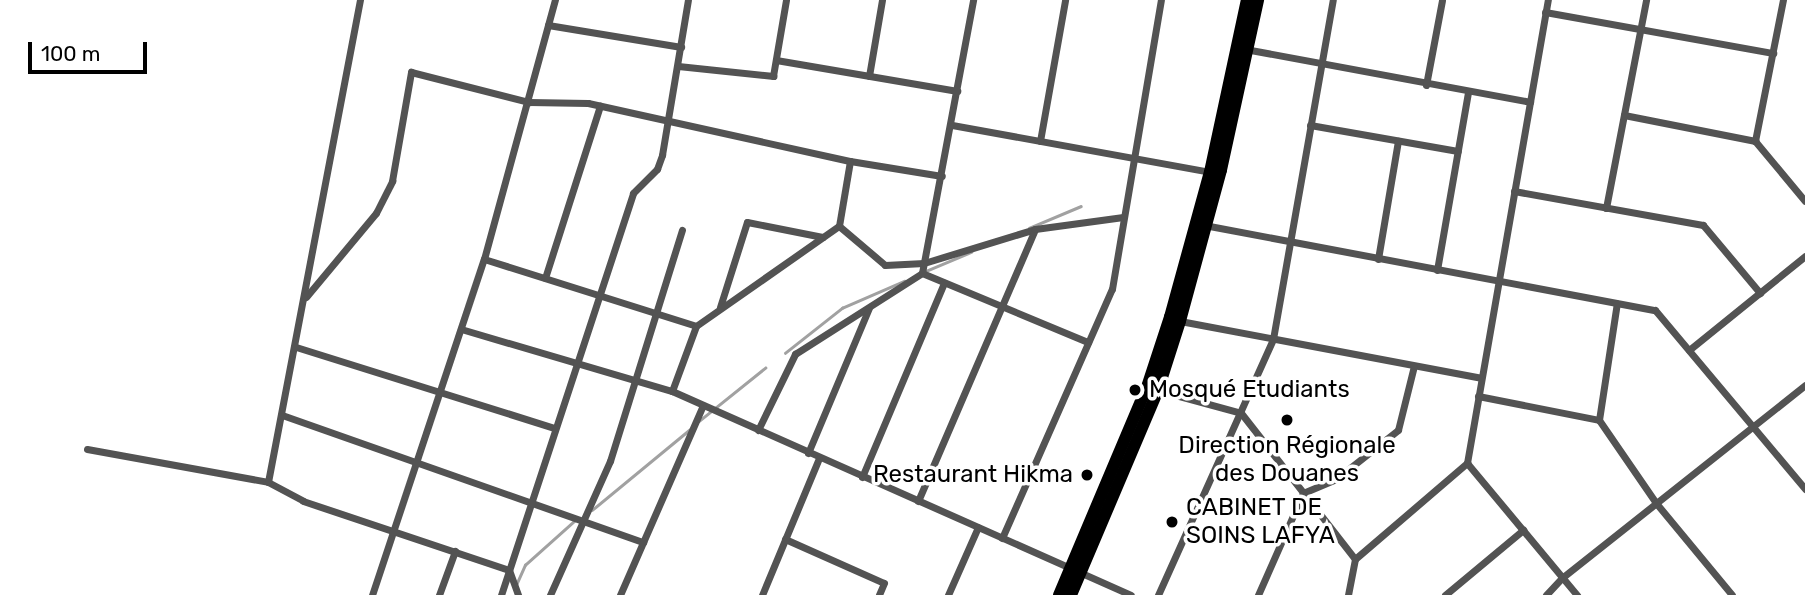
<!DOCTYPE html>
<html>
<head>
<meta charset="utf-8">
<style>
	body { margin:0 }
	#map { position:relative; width:1805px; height:595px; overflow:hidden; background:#fff; font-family:Rubik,sans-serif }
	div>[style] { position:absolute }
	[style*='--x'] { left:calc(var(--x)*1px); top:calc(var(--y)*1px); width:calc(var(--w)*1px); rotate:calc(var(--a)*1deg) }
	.stream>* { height:2.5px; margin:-1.25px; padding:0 1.25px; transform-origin:1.25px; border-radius:1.25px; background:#a1a1a1 }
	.minor>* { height:7px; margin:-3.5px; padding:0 3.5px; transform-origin:3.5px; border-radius:3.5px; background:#535353 }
	.primary>* { height:12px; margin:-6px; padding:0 6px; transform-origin:6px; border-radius:6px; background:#000 }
	.dots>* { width:19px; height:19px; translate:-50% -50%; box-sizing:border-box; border:4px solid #fff; border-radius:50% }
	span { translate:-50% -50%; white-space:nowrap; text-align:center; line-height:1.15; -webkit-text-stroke:7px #fff; paint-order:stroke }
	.poi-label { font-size:24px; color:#000 }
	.left { translate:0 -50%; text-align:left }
	.right { translate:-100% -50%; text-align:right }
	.scale { position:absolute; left:28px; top:42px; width:119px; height:32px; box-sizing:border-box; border:4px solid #000; border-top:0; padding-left:9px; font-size:21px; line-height:24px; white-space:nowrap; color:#000; -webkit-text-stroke:5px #fff; paint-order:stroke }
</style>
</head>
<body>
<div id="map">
	<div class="stream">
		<i style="--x:1029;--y:228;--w:56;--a:-22.9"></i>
		<i style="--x:926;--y:271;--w:49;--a:-22.9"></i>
		<i style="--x:785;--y:353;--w:73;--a:-38.3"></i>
		<i style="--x:842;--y:308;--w:68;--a:-23.5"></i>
		<i style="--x:699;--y:421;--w:85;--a:-38.8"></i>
		<i style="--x:592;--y:510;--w:126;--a:-39.5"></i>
		<i style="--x:516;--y:585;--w:22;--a:-66"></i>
		<i style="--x:525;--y:565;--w:66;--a:-41.9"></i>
	</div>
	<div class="minor">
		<i style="--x:1545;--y:12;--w:232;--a:10.2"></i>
		<i style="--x:548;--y:25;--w:135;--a:9.4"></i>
		<i style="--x:1245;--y:49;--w:290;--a:10.5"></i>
		<i style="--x:776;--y:60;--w:184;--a:9.7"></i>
		<i style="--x:678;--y:66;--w:96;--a:6"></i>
		<i style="--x:773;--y:76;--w:77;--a:-80.3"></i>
		<i style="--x:869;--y:76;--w:77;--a:-80.3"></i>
		<i style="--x:1426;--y:85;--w:86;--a:-79.3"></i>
		<i style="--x:1624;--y:115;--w:134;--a:11.2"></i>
		<i style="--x:1755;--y:141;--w:78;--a:50.2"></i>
		<i style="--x:952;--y:125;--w:262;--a:10.3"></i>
		<i style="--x:1310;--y:125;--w:150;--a:10"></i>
		<i style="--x:1040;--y:141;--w:143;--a:-79.9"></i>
		<i style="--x:1755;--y:141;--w:144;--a:-78.8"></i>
		<i style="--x:1514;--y:191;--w:192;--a:10.2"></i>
		<i style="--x:1703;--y:225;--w:89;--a:50"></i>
		<i style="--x:1606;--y:208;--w:212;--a:-79.1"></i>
		<i style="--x:1204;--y:225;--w:459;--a:10.7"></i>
		<i style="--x:1655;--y:310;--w:234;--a:50"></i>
		<i style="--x:839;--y:226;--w:60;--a:40.3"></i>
		<i style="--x:885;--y:265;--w:39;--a:-3"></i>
		<i style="--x:924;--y:263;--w:116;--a:-17"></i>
		<i style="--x:484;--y:259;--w:222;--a:17.5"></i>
		<i style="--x:1378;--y:259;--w:120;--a:-80.4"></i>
		<i style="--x:1437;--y:270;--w:181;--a:-80.1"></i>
		<i style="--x:922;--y:273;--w:180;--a:22.6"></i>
		<i style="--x:545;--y:278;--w:181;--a:-72.3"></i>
		<i style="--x:306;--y:297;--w:109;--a:-50.2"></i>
		<i style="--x:376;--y:213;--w:36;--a:-63"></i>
		<i style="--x:392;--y:181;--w:111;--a:-80.1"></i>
		<i style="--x:411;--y:72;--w:122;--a:14.3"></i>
		<i style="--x:529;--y:102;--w:59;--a:1"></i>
		<i style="--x:588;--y:103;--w:268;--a:12.5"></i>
		<i style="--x:850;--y:161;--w:93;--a:9.3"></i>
		<i style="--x:720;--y:307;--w:89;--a:-72.4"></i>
		<i style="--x:747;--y:222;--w:77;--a:11.2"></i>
		<i style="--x:1180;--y:321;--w:306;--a:10.7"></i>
		<i style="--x:461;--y:329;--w:220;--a:16.4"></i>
		<i style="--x:672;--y:391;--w:502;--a:23.96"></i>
		<i style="--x:296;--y:347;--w:271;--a:17.4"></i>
		<i style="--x:1689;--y:350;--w:149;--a:-39"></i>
		<i style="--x:1157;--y:390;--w:87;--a:15.3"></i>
		<i style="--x:1241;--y:413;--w:185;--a:52"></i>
		<i style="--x:672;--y:391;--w:69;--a:-69.7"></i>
		<i style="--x:696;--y:326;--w:174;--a:-35"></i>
		<i style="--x:839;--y:226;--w:66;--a:-80.4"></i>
		<i style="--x:1478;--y:396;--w:123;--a:11.2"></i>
		<i style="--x:1599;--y:420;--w:101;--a:55.5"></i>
		<i style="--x:1656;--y:503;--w:119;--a:50.4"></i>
		<i style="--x:282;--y:415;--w:383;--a:19.4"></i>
		<i style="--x:1599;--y:420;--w:118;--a:-81.3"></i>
		<i style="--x:758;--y:430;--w:85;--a:-64"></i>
		<i style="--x:795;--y:354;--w:151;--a:-32.5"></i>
		<i style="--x:922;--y:273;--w:278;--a:-79.4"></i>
		<i style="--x:87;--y:449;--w:184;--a:10.3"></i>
		<i style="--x:268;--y:482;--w:40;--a:28"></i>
		<i style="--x:303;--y:501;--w:217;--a:18.5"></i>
		<i style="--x:509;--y:570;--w:27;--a:70"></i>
		<i style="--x:808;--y:453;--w:157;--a:-67.2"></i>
		<i style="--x:1467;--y:463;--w:172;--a:50.2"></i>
		<i style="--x:862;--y:477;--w:211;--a:-67.1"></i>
		<i style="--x:268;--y:482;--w:491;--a:-79.2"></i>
		<i style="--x:918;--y:501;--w:296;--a:-66.7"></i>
		<i style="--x:1035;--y:229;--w:89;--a:-7.8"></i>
		<i style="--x:1002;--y:538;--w:272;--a:-66.2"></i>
		<i style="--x:1112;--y:289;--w:293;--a:-80.4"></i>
		<i style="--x:785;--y:539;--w:108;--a:24"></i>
		<i style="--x:884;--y:583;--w:13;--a:113"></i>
		<i style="--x:372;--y:595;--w:354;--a:-71.6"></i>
		<i style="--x:484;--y:259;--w:269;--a:-74.7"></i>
		<i style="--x:439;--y:595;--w:47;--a:-70"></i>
		<i style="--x:501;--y:595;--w:423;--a:-71.8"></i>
		<i style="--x:633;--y:193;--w:34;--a:-45"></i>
		<i style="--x:657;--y:169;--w:15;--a:-70"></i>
		<i style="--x:662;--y:155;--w:157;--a:-80.5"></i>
		<i style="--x:550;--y:595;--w:147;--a:-65.9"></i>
		<i style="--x:610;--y:461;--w:242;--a:-72.7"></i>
		<i style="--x:620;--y:595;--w:207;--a:-66.4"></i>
		<i style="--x:762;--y:595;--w:148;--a:-67.4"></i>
		<i style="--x:948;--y:595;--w:74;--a:-66.2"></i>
		<i style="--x:1158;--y:595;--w:281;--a:-65.8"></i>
		<i style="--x:1273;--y:339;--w:344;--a:-80"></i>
		<i style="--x:1258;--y:595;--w:111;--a:-66.2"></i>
		<i style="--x:1303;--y:493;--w:36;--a:-23"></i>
		<i style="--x:1336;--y:479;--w:79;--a:-38.3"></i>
		<i style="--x:1398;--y:430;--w:66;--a:-76"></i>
		<i style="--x:1348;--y:595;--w:37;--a:-79"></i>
		<i style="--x:1355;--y:559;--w:148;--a:-40.6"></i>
		<i style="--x:1467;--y:463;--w:470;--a:-80.1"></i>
		<i style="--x:1445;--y:595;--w:102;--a:-39.8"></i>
		<i style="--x:1546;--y:595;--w:25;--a:-47"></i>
		<i style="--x:1563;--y:577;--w:309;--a:-38.4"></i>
	</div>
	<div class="primary">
		<i style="--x:1059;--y:595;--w:226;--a:-67.1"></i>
		<i style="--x:1147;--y:387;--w:74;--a:-71.8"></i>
		<i style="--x:1170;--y:317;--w:150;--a:-74.6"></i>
		<i style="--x:1210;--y:172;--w:176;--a:-77.9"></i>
		<i style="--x:1071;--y:595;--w:223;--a:-67"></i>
		<i style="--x:1158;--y:390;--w:72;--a:-72.3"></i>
		<i style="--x:1180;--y:321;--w:156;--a:-74.8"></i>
		<i style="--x:1221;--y:170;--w:174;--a:-77.7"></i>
	</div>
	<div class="dots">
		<i style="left:1135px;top:390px;background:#000"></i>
		<i style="left:1287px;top:420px;background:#000"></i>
		<i style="left:1087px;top:475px;background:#000"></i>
		<i style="left:1172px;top:522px;background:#000"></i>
	</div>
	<div class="poi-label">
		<span class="left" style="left:1149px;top:390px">Mosqué Etudiants</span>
		<span style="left:1287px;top:460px">Direction Régionale<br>des Douanes</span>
		<span class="right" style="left:1073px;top:475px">Restaurant Hikma</span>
		<span class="left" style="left:1186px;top:522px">CABINET DE<br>SOINS LAFYA</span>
	</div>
	<div class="scale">100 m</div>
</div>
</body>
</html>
